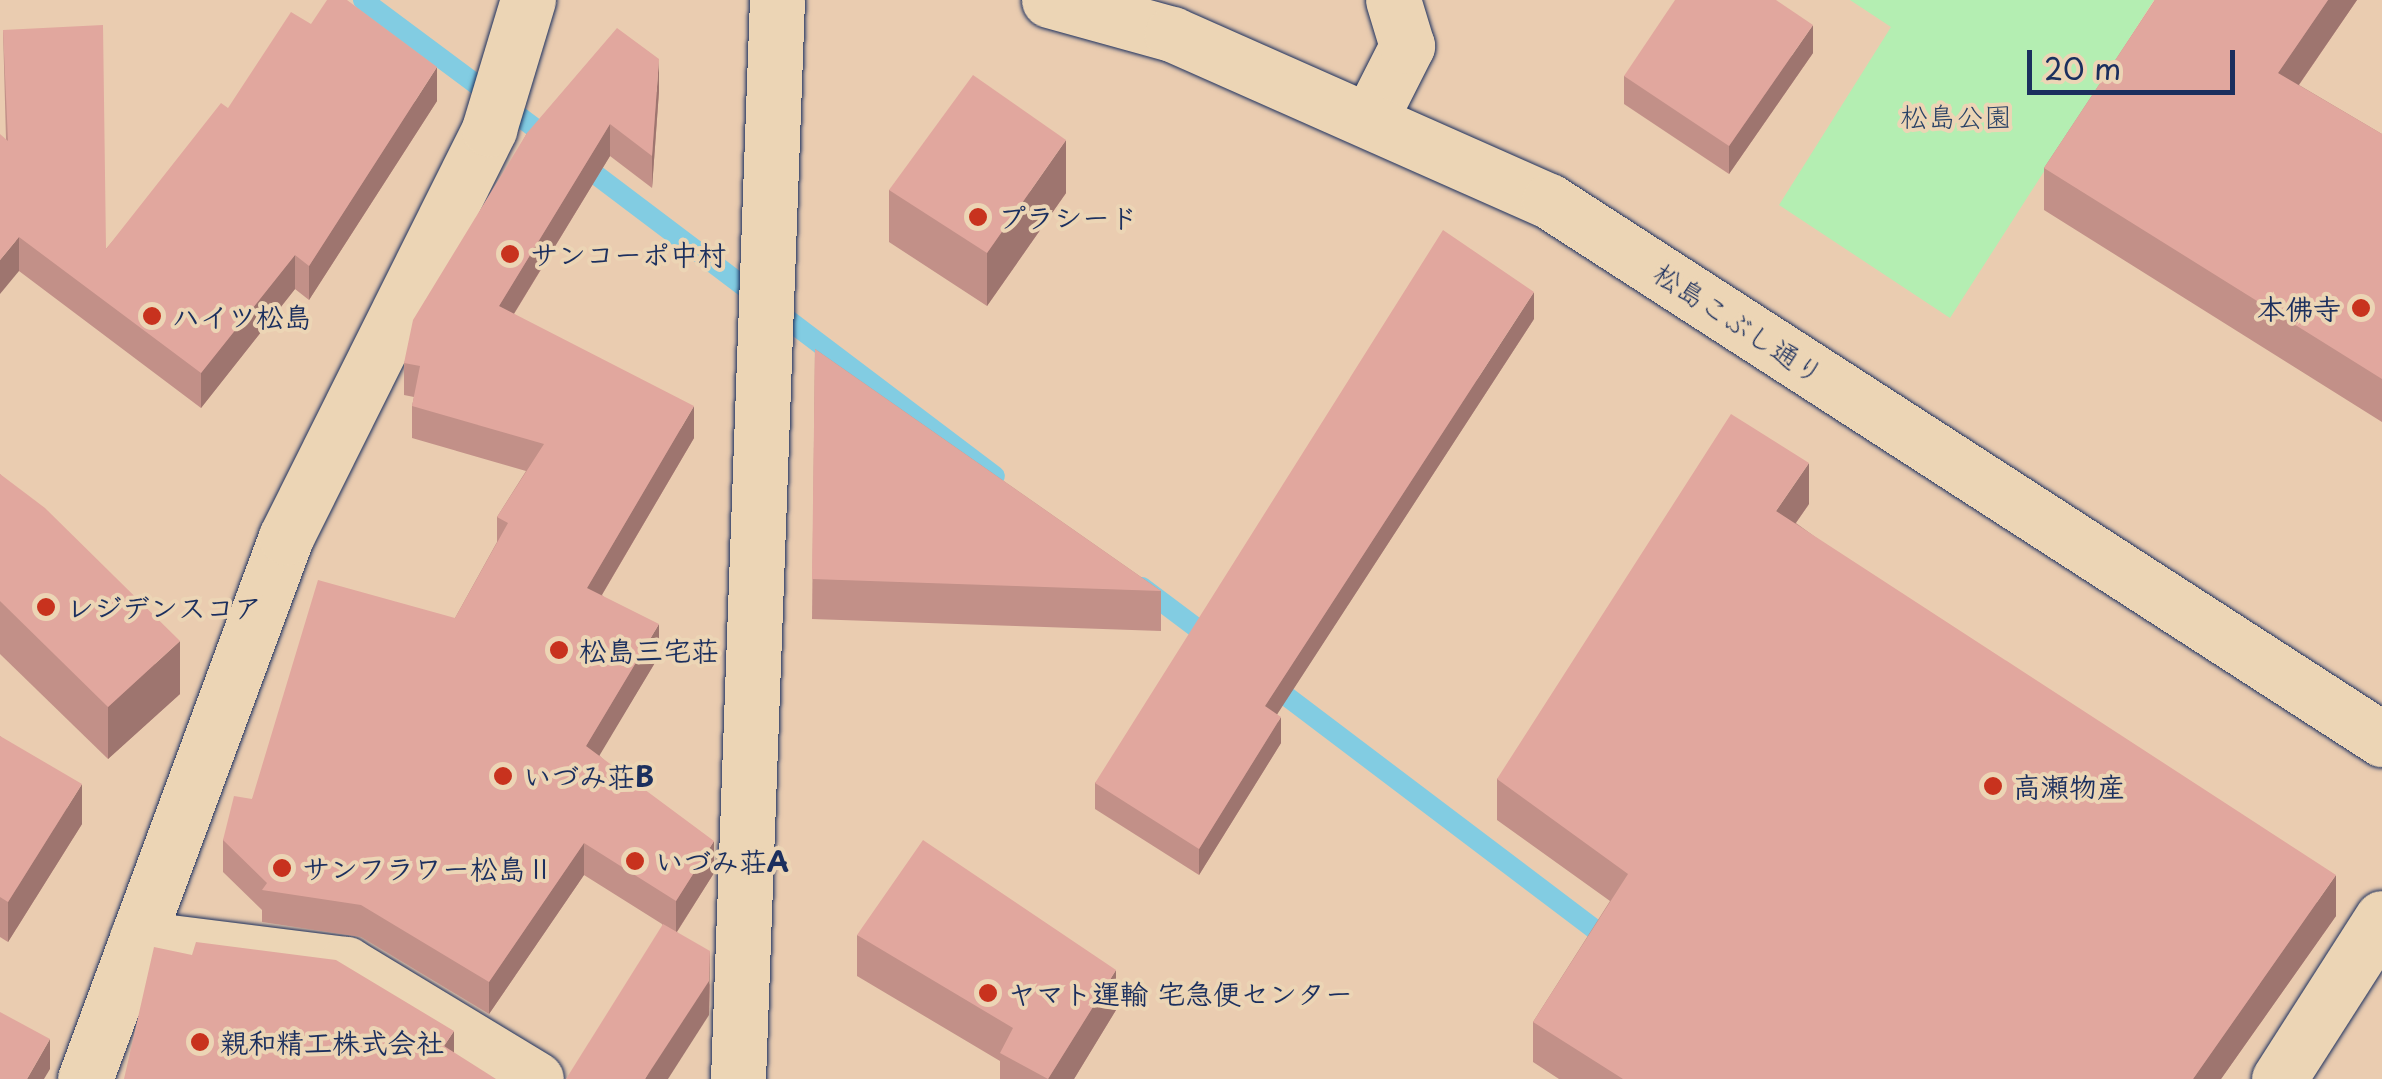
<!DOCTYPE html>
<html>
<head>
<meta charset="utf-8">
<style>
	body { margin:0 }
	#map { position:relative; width:2382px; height:1079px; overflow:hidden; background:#eaccb0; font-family:"Playpen Sans","Klee One",sans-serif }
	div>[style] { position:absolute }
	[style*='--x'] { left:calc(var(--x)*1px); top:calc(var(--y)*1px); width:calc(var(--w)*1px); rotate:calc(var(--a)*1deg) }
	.green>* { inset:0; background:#b4eeb2 }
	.stream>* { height:20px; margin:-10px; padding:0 10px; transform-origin:10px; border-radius:10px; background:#82cce2 }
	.roads { filter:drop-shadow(0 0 2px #1b2f5e) drop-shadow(0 0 2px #1b2f5e) }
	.street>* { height:55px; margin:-27.5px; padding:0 27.5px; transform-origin:27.5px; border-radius:27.5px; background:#ecd5b5 }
	.secondary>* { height:55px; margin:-27.5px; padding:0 27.5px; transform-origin:27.5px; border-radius:27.5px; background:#ecd5b5 }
	.wall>* { inset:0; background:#c29088 }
	.shaded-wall>* { inset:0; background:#9e756f }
	.building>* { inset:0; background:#e1a79e }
	.dots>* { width:28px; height:28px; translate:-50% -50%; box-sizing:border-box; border:5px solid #ecd5b5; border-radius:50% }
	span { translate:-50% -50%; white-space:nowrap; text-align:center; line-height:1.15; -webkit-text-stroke:8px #ecd5b5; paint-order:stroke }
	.park-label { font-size:28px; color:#2a4266 }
	.poi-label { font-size:28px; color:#1b2f5e; font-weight:700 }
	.left { translate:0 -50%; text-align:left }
	.right { translate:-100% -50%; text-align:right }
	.street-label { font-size:28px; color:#1b2f5e }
	.scale { position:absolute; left:2027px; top:50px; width:208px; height:45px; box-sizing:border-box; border:5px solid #1b2f5e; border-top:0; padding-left:12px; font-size:30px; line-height:35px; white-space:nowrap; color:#1b2f5e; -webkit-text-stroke:8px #ecd5b5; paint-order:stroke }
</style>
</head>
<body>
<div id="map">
	<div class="green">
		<i style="clip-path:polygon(1850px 0,2154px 0,1950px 318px,1779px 205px,1891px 27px)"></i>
	</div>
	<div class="stream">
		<i style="--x:363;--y:0;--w:236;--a:36.7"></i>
		<i style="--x:579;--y:162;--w:521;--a:37.05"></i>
		<i style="--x:1142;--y:587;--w:90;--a:36.9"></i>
		<i style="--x:1269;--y:683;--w:431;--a:37.1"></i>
	</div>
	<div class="roads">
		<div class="street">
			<i style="--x:1371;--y:117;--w:80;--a:-63.1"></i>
			<i style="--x:1407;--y:46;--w:48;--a:-106.9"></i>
			<i style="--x:137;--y:938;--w:211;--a:7.1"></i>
			<i style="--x:346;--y:964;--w:222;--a:31.2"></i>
			<i style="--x:85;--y:1079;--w:578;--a:-69.65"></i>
			<i style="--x:286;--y:537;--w:456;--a:-63.5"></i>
			<i style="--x:489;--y:129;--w:135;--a:-73.2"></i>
			<i style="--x:2279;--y:1079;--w:191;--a:-57.4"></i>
		</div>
		<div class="secondary">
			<i style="--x:1049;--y:0;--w:128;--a:15.5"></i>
			<i style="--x:1172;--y:34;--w:412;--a:23.9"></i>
			<i style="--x:1549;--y:201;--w:992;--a:32.86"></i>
			<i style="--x:738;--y:1079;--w:1080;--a:-87.93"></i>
		</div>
	</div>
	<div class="wall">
		<i style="clip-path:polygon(2155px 0,2357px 0,2299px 85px,2382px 134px,2382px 422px,2044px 210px,2044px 168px)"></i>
		<i style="clip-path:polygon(3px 30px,106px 249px,228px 108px,437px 101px,309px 300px,295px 289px,201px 408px,19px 271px,6px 139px)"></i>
		<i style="clip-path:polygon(1813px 53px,1729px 174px,1624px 104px,1624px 76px)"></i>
		<i style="clip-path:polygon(659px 91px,652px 188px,610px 156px,514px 314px,694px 438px,602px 595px,659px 656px,599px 755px,714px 873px,677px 932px,710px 985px,709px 1015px,662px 924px,584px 875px,489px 1014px,361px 937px,262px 922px,262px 910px,223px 872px,223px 840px,252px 799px,455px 618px,497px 542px,497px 517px,526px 471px,412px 438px,412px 406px,414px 397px,404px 395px,404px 363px,527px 133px)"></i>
		<i style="clip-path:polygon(889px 190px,1066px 193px,987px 306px,889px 242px)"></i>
		<i style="clip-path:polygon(1534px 319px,1277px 714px,1281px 743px,1199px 875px,1095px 809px,1095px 783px)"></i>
		<i style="clip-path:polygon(815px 349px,1161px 591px,1161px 631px,812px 619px)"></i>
		<i style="clip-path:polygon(0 474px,180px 694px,108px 759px,0 654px)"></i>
		<i style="clip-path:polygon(1809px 504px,1796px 523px,2336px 916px,2221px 1079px,1559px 1079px,1533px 1062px,1533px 1022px,1610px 901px,1497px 820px,1497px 779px)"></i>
		<i style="clip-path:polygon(0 736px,82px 824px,8px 942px,0 937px)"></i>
		<i style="clip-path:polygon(857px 935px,1116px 1010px,1074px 1079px,1000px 1079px,1000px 1061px,857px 976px)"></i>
	</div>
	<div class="shaded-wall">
		<i style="clip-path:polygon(2328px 0,2357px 0,2278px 115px,2278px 73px)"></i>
		<i style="clip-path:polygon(1813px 25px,1813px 53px,1729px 174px,1729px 146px)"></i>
		<i style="clip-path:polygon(659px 59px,659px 91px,652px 188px,652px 156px)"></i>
		<i style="clip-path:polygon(437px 67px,437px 101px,309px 300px,309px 266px)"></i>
		<i style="clip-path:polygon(610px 124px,610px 156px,499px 338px,499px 306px)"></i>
		<i style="clip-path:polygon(1066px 140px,1066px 193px,987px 306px,987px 253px)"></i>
		<i style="clip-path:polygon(19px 237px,19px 271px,0 294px,0 260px)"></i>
		<i style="clip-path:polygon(295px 255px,295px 289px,201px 408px,201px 373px)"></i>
		<i style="clip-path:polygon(1534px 292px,1534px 319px,1265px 733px,1265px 706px)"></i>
		<i style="clip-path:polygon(694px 406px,694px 438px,587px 620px,587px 588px)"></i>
		<i style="clip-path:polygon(1809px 463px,1809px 504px,1776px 551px,1776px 511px)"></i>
		<i style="clip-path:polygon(659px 624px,659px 656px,586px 778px,586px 746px)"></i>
		<i style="clip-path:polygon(180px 641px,180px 694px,108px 759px,108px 707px)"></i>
		<i style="clip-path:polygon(1281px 717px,1281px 743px,1199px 875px,1199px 849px)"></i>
		<i style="clip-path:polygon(82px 784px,82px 824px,8px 942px,8px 902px)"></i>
		<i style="clip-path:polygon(714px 841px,714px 873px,676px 933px,676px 901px)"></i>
		<i style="clip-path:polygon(584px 843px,584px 875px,489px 1014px,489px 982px)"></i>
		<i style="clip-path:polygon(2336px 875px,2336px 916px,2221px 1079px,2193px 1079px)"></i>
		<i style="clip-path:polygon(710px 951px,709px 1015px,668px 1079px,645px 1079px)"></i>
		<i style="clip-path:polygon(1116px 970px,1116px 1010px,1074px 1079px,1048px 1079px)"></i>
		<i style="clip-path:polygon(454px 1031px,454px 1066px,444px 1046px)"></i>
		<i style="clip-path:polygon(50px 1039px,50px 1069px,44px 1079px,27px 1079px)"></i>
	</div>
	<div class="building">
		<i style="clip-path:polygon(327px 0,347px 0,437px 67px,309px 266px,295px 255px,201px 373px,19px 237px,0 260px,0 134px,8px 141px,3px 30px,103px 25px,106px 249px,221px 103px,228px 108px,291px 12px,311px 24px)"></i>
		<i style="clip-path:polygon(1675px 0,1776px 0,1813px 25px,1729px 146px,1624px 76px)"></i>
		<i style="clip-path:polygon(2155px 0,2328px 0,2278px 73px,2382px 134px,2382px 379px,2044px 168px)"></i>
		<i style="clip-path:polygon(617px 28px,659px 59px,652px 156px,610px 124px,499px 306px,694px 406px,587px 588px,659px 624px,586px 746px,714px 841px,676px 901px,584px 843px,489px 982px,361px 905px,262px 890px,267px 883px,223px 840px,234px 796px,252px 799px,318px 580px,455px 618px,508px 523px,497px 517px,544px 444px,412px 406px,420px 366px,404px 363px,413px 320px,527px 133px)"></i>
		<i style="clip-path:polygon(973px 75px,1066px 140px,987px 253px,889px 190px)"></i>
		<i style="clip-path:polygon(1443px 230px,1534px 292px,1265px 706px,1281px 717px,1199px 849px,1095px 783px)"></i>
		<i style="clip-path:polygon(815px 349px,1161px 591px,812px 579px)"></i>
		<i style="clip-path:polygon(1731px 414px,1809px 463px,1776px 511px,2336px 875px,2193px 1079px,1623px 1079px,1533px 1022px,1628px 874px,1497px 779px)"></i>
		<i style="clip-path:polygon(0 474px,45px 508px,180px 641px,108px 707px,0 601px)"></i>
		<i style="clip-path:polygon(0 736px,82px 784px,8px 902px,0 897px)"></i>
		<i style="clip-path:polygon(923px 840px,1116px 970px,1048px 1079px,1000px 1053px,1013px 1028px,857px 935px)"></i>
		<i style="clip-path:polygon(663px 924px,710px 951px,709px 981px,645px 1079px,566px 1079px)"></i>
		<i style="clip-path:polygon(196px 942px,336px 960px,454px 1031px,444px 1046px,496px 1079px,124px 1079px,154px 947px,192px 955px)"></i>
		<i style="clip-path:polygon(0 1012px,50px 1039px,27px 1079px,0 1079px)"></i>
	</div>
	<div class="dots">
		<i style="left:978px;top:217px;background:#c8321e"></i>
		<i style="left:510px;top:254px;background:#c8321e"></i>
		<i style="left:2361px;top:308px;background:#c8321e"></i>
		<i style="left:152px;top:316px;background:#c8321e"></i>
		<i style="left:46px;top:607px;background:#c8321e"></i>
		<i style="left:559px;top:650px;background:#c8321e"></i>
		<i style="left:503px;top:776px;background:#c8321e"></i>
		<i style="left:1993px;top:786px;background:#c8321e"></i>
		<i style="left:635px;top:861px;background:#c8321e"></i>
		<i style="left:282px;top:868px;background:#c8321e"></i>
		<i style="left:988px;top:993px;background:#c8321e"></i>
		<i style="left:200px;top:1042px;background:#c8321e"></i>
	</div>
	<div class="park-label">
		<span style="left:1956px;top:116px">松島公園</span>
	</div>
	<div class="poi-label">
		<span class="left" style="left:998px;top:217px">プラシード</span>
		<span class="left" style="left:530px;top:254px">サンコーポ中村</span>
		<span class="right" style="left:2341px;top:308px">本佛寺</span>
		<span class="left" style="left:172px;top:316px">ハイツ松島</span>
		<span class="left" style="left:66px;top:607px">レジデンスコア</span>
		<span class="left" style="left:579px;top:650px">松島三宅荘</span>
		<span class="left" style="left:523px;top:776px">いづみ荘B</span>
		<span class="left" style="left:2013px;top:786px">高瀬物産</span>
		<span class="left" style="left:655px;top:861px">いづみ荘A</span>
		<span class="left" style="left:302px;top:868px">サンフラワー松島Ⅱ</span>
		<span class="left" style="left:1008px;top:993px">ヤマト運輸 宅急便センター</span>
		<span class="left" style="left:220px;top:1042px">親和精工株式会社</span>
	</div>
	<div class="street-label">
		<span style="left:1739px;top:323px;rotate:33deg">松島こぶし通り</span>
	</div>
	<div class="scale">20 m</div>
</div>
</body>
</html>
